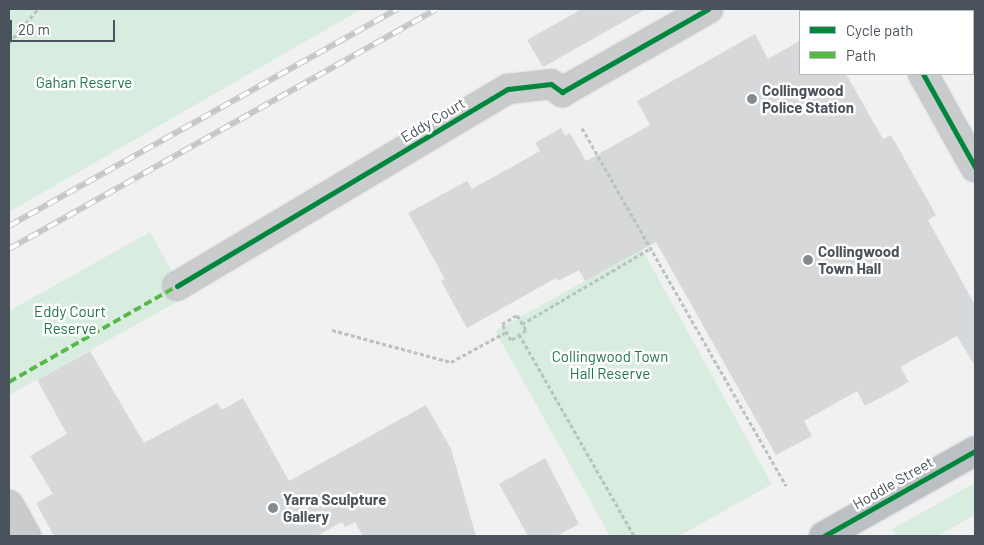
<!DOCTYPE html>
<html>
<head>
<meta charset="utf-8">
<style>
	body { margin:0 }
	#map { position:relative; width:984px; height:545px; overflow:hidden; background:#f1f1f1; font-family:Barlow,sans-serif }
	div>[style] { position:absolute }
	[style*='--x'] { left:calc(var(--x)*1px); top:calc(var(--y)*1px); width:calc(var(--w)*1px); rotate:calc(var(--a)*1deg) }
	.green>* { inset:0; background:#d8ede0 }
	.building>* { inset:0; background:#d7d8da }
	.path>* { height:3px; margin-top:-1.5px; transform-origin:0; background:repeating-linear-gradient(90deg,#b8c2bf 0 4px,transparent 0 6.5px) }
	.roads { filter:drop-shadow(0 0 1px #b7bbbf) drop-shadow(0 0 1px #b7bbbf) }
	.street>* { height:28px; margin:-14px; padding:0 14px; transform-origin:14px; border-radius:14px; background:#c9cbcc }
	.highway>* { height:28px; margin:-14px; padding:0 14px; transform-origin:14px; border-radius:14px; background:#bbc0c4 }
	.rail>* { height:5.5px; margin-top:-2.75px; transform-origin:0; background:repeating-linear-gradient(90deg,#fff 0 11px,#c5c6c7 0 22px); box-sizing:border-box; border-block:1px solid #c5c6c7 }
	.quiet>* { height:4px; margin-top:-2px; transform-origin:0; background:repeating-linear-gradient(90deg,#58b947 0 8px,transparent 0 12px) }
	.cycleway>* { height:5px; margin:-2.5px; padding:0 2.5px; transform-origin:2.5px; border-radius:2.5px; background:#00873e }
	.dots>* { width:14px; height:14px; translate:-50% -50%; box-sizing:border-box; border:2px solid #fff; border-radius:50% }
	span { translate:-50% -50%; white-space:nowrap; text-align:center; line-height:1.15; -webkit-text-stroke:5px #fff; paint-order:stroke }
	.park-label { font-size:15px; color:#22754b }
	.poi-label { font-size:15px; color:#4a535b; font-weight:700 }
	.left { translate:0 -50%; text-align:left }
	.street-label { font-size:15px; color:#4a535b }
	.frame { position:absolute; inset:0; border:10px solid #4a535b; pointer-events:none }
	.legend { position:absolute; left:799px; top:10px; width:175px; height:65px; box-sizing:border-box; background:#fff; border:1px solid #b7babd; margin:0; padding:6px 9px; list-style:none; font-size:15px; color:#4a535b }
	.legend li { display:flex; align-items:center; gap:10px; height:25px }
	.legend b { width:25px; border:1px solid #b7babd }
	.scale { position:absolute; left:10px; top:20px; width:105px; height:22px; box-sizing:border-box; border:2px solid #4a535b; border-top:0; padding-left:6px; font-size:15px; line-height:18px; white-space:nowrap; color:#4a535b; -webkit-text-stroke:4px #fff; paint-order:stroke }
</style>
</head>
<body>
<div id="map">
	<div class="green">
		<i style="clip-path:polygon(9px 9px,362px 9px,9px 212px)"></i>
		<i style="clip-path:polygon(150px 232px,186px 297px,9px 395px,9px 311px)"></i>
		<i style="clip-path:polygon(642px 249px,772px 484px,679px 536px,610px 536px,495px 331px)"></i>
		<i style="clip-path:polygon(975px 483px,975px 515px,937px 536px,896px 536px,892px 529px)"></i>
	</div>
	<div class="building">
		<i style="clip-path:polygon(582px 9px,646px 9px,543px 67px,527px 40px)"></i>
		<i style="clip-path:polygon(755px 34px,768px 59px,800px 41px,800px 74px,846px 74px,883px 139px,891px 135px,936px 215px,928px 220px,975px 305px,975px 366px,957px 336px,900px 367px,909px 382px,865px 406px,857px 391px,804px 421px,812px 436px,776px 455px,656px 242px,585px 281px,579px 270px,558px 281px,556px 278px,467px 328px,441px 281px,445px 279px,408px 213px,467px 181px,472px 189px,540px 151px,535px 143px,561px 128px,565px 136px,570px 133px,586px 161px,650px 125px,637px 101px)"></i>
		<i style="clip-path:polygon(90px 351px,144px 443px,217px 403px,222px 410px,243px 398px,289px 481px,426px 405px,451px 449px,476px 536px,363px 536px,355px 522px,345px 527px,342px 522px,316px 536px,54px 536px,36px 503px,53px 494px,30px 456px,67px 434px,37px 380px)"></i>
		<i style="clip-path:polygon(545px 458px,579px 524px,557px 536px,528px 536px,499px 484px)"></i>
	</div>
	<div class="path">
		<i style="--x:9;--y:43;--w:45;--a:-49.5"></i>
		<i style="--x:582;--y:128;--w:412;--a:60.3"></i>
		<i style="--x:517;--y:315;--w:17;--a:59"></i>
		<i style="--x:526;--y:330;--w:18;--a:146"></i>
		<i style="--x:511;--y:340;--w:18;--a:-119"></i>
		<i style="--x:502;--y:324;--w:17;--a:-31"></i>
		<i style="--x:522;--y:324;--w:150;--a:-30.5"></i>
		<i style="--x:332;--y:330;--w:123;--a:15.1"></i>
		<i style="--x:451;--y:362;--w:63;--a:-28.6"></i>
		<i style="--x:519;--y:334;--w:232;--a:60.3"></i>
	</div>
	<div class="roads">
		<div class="street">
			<i style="--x:882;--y:9;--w:4;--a:34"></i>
			<i style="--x:923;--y:74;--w:107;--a:60.8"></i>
			<i style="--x:177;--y:286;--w:385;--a:-30.8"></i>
			<i style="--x:508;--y:89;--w:43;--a:-6.6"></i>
			<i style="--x:551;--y:84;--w:14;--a:36"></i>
			<i style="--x:562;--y:92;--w:168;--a:-29.6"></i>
			<i style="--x:9;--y:505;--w:35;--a:61"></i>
		</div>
		<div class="highway">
			<i style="--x:824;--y:536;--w:173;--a:-29.4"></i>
		</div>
	</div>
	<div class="rail">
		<i style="--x:9;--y:226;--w:445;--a:-29.2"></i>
		<i style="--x:9;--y:249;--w:490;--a:-29.3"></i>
	</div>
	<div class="quiet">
		<i style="--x:9;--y:382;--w:193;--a:-29.7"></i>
	</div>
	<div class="cycleway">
		<i style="--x:923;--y:74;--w:107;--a:60.8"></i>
		<i style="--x:177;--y:286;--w:385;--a:-30.8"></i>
		<i style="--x:508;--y:89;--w:43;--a:-6.6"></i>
		<i style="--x:551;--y:84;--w:14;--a:36"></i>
		<i style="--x:562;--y:92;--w:168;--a:-29.6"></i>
		<i style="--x:824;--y:536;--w:173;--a:-29.4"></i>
	</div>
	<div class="dots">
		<i style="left:752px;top:99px;background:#848a90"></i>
		<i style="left:808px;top:260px;background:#848a90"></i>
		<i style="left:273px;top:508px;background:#848a90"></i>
	</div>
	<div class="park-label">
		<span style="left:84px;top:83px">Gahan Reserve</span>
		<span style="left:70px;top:320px">Eddy Court<br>Reserve</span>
		<span style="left:610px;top:365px">Collingwood Town<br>Hall Reserve</span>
	</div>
	<div class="poi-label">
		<span class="left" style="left:762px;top:99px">Collingwood<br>Police Station</span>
		<span class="left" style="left:818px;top:260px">Collingwood<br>Town Hall</span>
		<span class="left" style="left:283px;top:508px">Yarra Sculpture<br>Gallery</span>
	</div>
	<div class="street-label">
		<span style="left:433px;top:120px;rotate:-31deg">Eddy Court</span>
		<span style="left:893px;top:483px;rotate:-30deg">Hoddle Street</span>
	</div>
	<div class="frame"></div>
	<ul class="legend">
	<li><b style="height:6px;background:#00873e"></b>Cycle path</li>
	<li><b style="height:6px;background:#58b947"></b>Path</li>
	</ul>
	<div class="scale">20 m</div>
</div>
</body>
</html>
